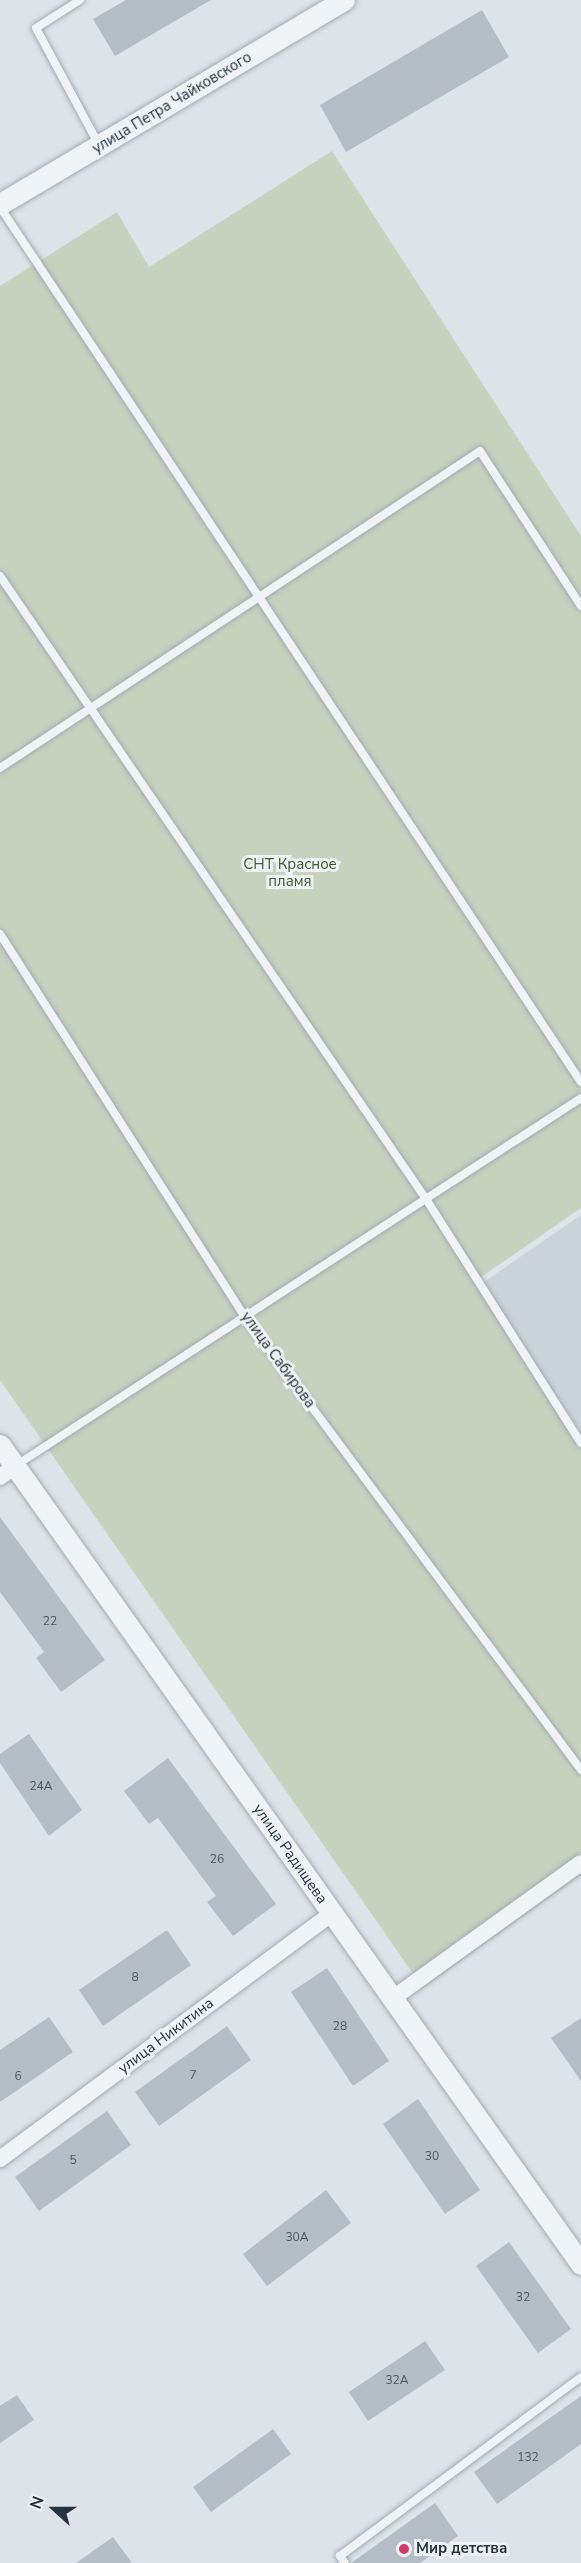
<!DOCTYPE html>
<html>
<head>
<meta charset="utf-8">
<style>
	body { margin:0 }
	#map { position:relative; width:581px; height:2563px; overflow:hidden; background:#dde3e8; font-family:"Nunito Sans",sans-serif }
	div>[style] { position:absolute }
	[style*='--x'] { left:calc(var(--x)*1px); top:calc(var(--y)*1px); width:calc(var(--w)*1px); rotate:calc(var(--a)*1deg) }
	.built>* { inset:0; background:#cbd3da }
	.green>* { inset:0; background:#c6d2be }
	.building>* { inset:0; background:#b4bdc5 }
	.roads { filter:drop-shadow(0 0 2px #a2abb2) drop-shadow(0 0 2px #a2abb2) }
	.service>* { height:8px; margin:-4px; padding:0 4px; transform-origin:4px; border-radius:4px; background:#f0f3f6 }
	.minor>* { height:16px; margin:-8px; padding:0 8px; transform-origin:8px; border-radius:8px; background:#f0f3f6 }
	.tertiary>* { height:21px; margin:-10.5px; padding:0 10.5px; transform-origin:10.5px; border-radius:10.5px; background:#f0f3f6 }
	.dots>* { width:16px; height:16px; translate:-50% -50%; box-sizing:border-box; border:3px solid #edf2f5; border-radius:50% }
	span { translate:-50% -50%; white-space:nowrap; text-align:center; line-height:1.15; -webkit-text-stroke:6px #edf2f5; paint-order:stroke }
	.number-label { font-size:12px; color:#4a5660 }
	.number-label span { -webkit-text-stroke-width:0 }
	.street-label { font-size:15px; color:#26333f }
	.park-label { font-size:15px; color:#415c32 }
	.poi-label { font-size:15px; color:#26333f; font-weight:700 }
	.left { translate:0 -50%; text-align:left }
	.north { position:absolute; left:24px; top:2479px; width:60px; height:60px; -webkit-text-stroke:4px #edf2f5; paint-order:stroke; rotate:291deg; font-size:16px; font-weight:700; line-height:24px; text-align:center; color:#26333f }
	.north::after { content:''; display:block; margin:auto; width:21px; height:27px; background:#26333f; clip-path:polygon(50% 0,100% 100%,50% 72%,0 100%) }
</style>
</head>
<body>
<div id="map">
	<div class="built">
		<i style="clip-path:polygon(581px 1215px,581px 1432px,481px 1284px)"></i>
	</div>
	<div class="green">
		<i style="clip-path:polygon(332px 151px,581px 536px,581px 1208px,474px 1282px,581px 1442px,581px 1875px,423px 1988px,0 1380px,0 286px,117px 212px,149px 267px)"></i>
	</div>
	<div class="building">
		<i style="clip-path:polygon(126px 0,211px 0,115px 56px,93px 19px)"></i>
		<i style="clip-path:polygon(482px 10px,509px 57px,346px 152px,320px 105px)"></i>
		<i style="clip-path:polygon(0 1517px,105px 1660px,61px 1692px,36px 1658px,44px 1652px,0 1592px)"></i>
		<i style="clip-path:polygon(29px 1734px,82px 1810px,49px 1836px,0 1763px,0 1754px)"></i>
		<i style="clip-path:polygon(168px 1758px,276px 1904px,233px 1936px,207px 1902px,216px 1896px,158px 1818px,149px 1824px,124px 1791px)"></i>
		<i style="clip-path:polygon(167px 1930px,191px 1965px,103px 2026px,79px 1990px)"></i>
		<i style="clip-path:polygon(327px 1968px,389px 2061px,353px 2086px,291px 1992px)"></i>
		<i style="clip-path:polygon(49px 2017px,73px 2052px,0 2102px,0 2050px)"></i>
		<i style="clip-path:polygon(581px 2018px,581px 2081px,551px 2038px)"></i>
		<i style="clip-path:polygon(227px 2026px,251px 2060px,159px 2126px,135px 2092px)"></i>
		<i style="clip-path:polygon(418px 2099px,480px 2190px,445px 2214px,383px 2124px)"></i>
		<i style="clip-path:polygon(107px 2111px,131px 2145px,39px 2211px,15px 2177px)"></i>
		<i style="clip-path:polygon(326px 2190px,351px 2223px,267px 2286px,243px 2254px)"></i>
		<i style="clip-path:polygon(509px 2242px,571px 2329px,538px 2353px,476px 2266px)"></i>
		<i style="clip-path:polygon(425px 2341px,445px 2370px,368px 2421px,349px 2392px)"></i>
		<i style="clip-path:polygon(17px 2395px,34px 2420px,0 2443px,0 2406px)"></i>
		<i style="clip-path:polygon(581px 2396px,581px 2444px,497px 2504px,474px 2472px)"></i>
		<i style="clip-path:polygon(273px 2429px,291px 2454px,211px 2512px,193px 2487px)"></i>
		<i style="clip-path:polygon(435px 2503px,458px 2536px,420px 2563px,351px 2563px)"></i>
		<i style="clip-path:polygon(113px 2537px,132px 2563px,76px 2563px)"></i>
	</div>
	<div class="roads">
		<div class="service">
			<i style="--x:80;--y:0;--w:52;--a:147.5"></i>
			<i style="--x:36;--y:28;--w:133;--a:61.7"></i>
			<i style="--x:0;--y:207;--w:1050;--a:56.42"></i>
			<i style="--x:0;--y:576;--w:755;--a:55.64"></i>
			<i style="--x:426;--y:1199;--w:289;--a:57.6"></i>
			<i style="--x:0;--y:768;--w:575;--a:-33.44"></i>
			<i style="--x:480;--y:451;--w:185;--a:56.9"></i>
			<i style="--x:0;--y:934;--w:455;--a:57.4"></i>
			<i style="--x:245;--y:1317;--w:564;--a:53.43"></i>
			<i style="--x:15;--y:1466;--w:675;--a:-33.03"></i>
			<i style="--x:345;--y:2563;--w:9;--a:-126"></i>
			<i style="--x:340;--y:2556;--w:300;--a:-36.6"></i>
		</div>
		<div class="minor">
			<i style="--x:0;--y:1477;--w:19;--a:-36"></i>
			<i style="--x:393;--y:1998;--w:231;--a:-35.7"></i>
			<i style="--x:0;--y:2159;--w:413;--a:-36.5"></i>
		</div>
		<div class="tertiary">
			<i style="--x:0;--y:204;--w:400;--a:-30.7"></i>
			<i style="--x:0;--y:1445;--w:1004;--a:54.65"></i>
		</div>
	</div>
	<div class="dots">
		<i style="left:404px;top:2549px;background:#d43b6c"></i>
	</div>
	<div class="number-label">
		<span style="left:50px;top:1622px">22</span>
		<span style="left:41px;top:1787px">24А</span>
		<span style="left:217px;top:1860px">26</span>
		<span style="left:135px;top:1978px">8</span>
		<span style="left:340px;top:2027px">28</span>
		<span style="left:193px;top:2076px">7</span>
		<span style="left:18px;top:2077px">6</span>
		<span style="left:432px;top:2157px">30</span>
		<span style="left:73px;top:2161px">5</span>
		<span style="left:297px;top:2238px">30А</span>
		<span style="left:523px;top:2298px">32</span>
		<span style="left:397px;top:2381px">32А</span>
		<span style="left:528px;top:2458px">132</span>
	</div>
	<div class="street-label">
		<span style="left:172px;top:103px;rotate:-31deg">улица Петра Чайковского</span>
		<span style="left:278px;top:1360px;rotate:54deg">улица Сабирова</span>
		<span style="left:290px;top:1854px;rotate:55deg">улица Радищева</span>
		<span style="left:166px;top:2036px;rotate:-37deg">улица Никитина</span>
	</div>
	<div class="park-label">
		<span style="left:290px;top:873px">СНТ Красное<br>пламя</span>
	</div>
	<div class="poi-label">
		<span class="left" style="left:416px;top:2549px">Мир детства</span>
	</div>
	<div class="north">N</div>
</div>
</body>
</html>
